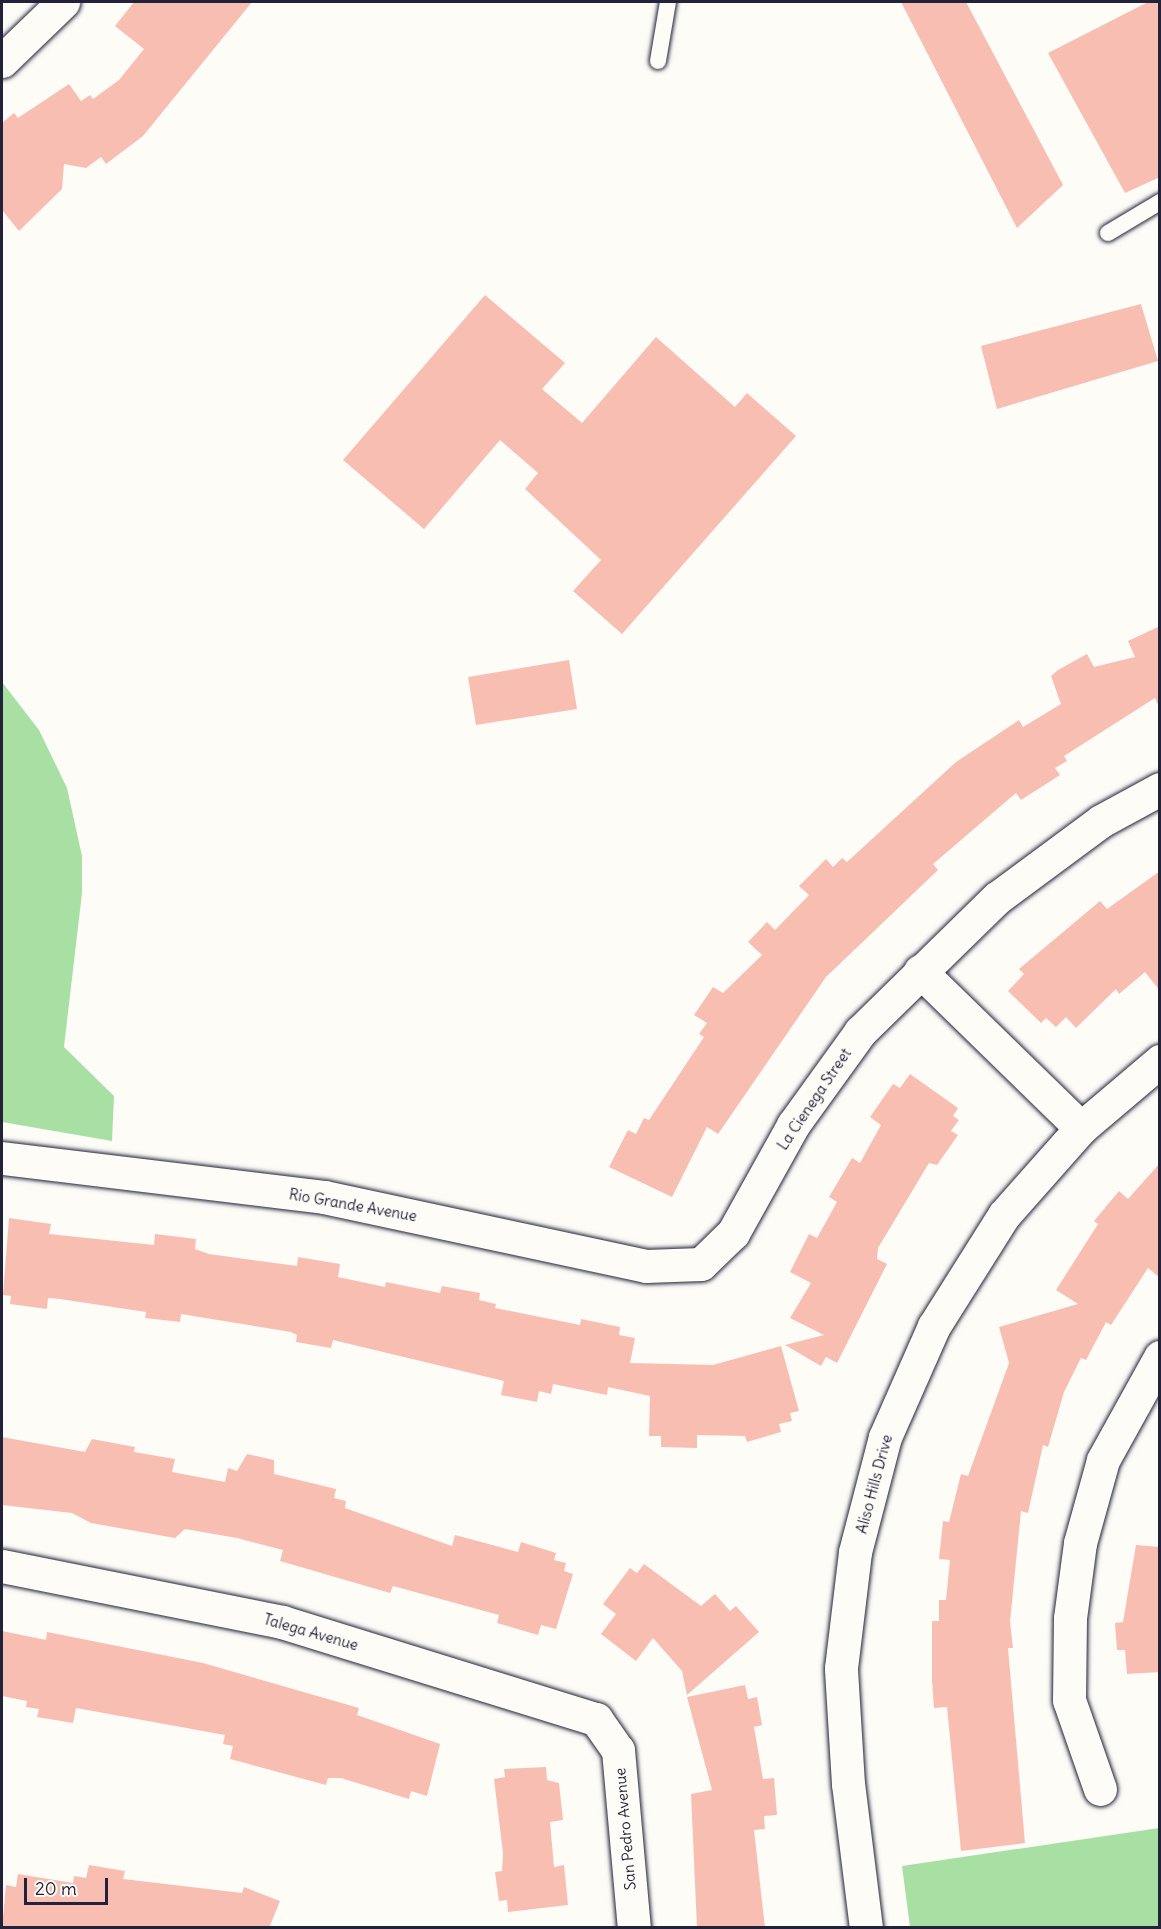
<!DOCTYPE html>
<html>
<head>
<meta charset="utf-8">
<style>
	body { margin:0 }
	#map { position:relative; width:1161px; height:1929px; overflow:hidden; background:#fdfcf7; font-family:Delius,sans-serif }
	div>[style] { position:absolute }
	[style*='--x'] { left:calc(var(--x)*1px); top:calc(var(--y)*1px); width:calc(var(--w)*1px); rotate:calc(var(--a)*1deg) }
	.green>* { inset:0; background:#a8e0a4 }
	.building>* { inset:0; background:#f8beb2 }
	.roads { filter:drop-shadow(0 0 2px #22223b) drop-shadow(0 0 2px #22223b) }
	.service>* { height:16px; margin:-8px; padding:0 8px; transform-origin:8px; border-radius:8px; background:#fdfcf7 }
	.minor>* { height:33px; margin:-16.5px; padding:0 16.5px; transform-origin:16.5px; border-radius:16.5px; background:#fdfcf7 }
	.tertiary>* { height:33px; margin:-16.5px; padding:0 16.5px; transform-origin:16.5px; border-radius:16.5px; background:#fdfcf7 }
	span { translate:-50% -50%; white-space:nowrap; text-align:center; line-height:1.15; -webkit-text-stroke:5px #fdfcf7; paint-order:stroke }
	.street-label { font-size:15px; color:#22223b }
	.frame { position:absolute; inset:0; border:3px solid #22223b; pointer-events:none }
	.scale { position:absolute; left:24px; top:1878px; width:84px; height:27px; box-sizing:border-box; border:3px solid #22223b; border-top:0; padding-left:8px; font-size:18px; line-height:21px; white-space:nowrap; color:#22223b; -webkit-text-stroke:4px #fdfcf7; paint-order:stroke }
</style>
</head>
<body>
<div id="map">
	<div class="green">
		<i style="clip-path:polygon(2px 682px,39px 730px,67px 788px,82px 856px,82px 893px,64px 1047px,114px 1096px,112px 1141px,2px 1122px)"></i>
		<i style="clip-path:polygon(1159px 1828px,1159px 1927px,910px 1927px,902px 1866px)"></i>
	</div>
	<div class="building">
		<i style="clip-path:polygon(134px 2px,252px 2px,143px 136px,106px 164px,101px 157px,86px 168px,64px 164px,62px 189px,19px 231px,2px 210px,2px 123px,14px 113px,18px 118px,69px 84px,81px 101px,90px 95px,93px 99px,119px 80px,144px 49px,115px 26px)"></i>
		<i style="clip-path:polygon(901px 2px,966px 2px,1063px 185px,1017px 228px)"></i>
		<i style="clip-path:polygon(1148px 2px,1160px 2px,1160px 177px,1125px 193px,1048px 53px)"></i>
		<i style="clip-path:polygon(485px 295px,565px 363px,542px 389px,582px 423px,656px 337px,735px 407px,747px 393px,796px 436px,622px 634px,573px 591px,601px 560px,525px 489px,538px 473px,500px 440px,424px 529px,343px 460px)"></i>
		<i style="clip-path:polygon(1141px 304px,1158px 361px,997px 409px,981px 346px)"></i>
		<i style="clip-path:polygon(1160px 626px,1160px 709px,1155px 698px,1064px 756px,1067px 761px,1055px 768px,1060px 775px,1021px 800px,1016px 793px,933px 864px,938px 870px,826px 977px,718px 1134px,707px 1127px,672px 1197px,609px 1167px,628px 1130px,636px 1134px,644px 1118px,649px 1120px,704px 1037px,699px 1034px,707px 1023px,694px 1015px,713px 987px,723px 993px,762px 955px,748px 942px,767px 922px,775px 930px,809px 895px,799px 886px,826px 859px,833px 867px,842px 858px,847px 862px,956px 762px,1019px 720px,1023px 727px,1061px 704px,1051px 676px,1058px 670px,1087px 654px,1094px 667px,1135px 657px,1128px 641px)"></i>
		<i style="clip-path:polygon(569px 660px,577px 709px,476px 725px,468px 677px)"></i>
		<i style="clip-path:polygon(1160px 871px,1160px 991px,1145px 972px,1119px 994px,1116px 989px,1076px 1028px,1066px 1017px,1056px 1027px,1046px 1018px,1041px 1023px,1008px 991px,1024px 974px,1019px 969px,1100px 901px,1107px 909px)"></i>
		<i style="clip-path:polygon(910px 1074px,958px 1108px,953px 1116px,959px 1120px,951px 1131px,958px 1135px,937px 1165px,929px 1163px,878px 1248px,877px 1259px,887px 1264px,837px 1363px,826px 1357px,821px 1366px,785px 1345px,824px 1335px,790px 1318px,811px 1283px,790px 1272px,809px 1234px,817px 1238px,837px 1202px,829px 1197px,852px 1158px,860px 1163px,881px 1125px,870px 1117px,893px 1084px,900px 1088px)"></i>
		<i style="clip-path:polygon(1160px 1163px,1160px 1278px,1148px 1268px,1111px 1325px,1106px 1322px,1086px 1360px,1081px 1358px,1064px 1392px,1048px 1447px,1043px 1445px,1028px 1513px,1021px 1511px,1010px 1622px,1013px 1648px,1008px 1648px,1025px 1843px,961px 1851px,947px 1707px,934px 1708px,932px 1680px,932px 1621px,939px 1621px,939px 1600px,946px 1600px,950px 1560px,939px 1559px,943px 1521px,949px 1522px,961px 1474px,968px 1476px,1009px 1363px,999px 1327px,1078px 1304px,1056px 1290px,1098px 1224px,1094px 1221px,1119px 1191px,1128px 1199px)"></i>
		<i style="clip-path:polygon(9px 1218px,51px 1224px,49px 1234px,154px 1245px,155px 1234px,196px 1239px,195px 1249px,209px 1254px,297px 1266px,298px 1257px,340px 1264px,338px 1277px,385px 1287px,386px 1282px,440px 1293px,442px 1286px,480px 1293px,479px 1300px,496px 1304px,495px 1308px,580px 1325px,581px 1319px,620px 1327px,619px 1335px,635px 1338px,630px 1363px,713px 1365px,781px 1346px,799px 1411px,790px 1413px,792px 1421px,779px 1424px,781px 1432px,747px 1442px,745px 1436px,697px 1435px,697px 1448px,661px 1447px,661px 1436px,649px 1436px,650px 1396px,608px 1387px,607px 1395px,553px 1384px,551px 1394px,539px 1391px,537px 1402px,501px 1395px,504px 1381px,333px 1340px,331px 1348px,296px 1342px,297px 1335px,291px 1332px,181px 1314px,180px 1322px,145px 1318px,146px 1312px,60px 1299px,48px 1298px,47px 1309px,10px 1304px,11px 1296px,3px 1295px)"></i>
		<i style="clip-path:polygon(2px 1437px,85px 1452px,92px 1439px,135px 1447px,134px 1452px,175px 1459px,172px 1472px,225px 1482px,228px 1468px,237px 1471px,247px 1454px,274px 1460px,274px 1474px,336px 1489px,334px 1498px,346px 1501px,345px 1508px,452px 1546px,455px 1535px,518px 1552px,521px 1542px,556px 1553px,554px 1560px,566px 1563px,564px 1571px,573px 1574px,556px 1629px,541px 1625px,538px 1635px,497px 1623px,499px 1615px,393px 1586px,390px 1593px,280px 1561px,283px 1550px,237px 1538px,185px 1529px,175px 1538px,91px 1523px,72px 1513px,2px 1505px)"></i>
		<i style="clip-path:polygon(1136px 1545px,1160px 1547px,1160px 1672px,1127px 1674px,1125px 1650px,1117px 1650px,1115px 1623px,1123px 1622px)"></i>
		<i style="clip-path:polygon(644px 1564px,701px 1606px,715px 1594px,730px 1611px,736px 1606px,759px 1632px,687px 1695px,682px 1671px,653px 1638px,636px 1661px,601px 1634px,616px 1614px,603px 1604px,630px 1568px,637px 1573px)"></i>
		<i style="clip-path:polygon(2px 1631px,46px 1640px,47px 1632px,203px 1663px,359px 1708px,357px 1715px,440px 1744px,427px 1796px,411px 1791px,409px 1799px,341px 1778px,328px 1778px,326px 1785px,230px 1759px,233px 1746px,223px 1744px,225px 1735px,76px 1708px,73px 1723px,37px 1717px,39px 1709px,26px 1707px,27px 1701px,2px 1696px)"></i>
		<i style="clip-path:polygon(745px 1685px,748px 1699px,757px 1697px,762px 1725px,754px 1727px,763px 1779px,774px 1778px,777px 1815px,764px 1816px,765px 1829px,754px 1830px,765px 1928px,697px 1928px,691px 1794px,712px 1790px,687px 1697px)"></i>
		<i style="clip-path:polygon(546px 1767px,547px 1780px,559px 1783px,563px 1820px,550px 1822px,554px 1867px,564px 1865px,568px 1905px,508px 1912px,507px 1900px,499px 1901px,495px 1872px,502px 1871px,503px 1853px,494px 1779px,505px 1777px,504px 1769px)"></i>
		<i style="clip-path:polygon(89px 1865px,125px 1871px,123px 1879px,242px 1893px,244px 1887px,280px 1901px,269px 1928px,2px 1928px,6px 1885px,16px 1887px,18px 1874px,73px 1883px,74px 1876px,86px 1878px)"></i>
	</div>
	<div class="roads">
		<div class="service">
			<i style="--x:658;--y:61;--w:60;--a:-80.4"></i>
			<i style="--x:1108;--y:233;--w:61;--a:-30.8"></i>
		</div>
		<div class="minor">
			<i style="--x:2;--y:61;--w:85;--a:-44"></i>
			<i style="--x:920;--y:971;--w:225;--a:44.3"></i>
			<i style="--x:2;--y:1158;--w:324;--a:6.9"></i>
			<i style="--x:324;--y:1197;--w:329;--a:12.1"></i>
			<i style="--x:646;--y:1266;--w:55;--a:-2.1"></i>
			<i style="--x:701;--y:1264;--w:45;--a:-44.1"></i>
			<i style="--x:733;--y:1233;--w:124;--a:-60.9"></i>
			<i style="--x:793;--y:1125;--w:115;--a:-54.2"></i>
			<i style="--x:860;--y:1032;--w:192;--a:-44.4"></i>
			<i style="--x:997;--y:898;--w:129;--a:-36.5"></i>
			<i style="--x:1101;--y:821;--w:67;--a:-28.5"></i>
			<i style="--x:2;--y:1566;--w:286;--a:11.3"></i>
			<i style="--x:282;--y:1622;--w:329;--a:17.2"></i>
			<i style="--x:596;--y:1719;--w:38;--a:55"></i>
			<i style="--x:618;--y:1750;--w:179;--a:84.9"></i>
			<i style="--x:1100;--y:1789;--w:94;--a:-109.2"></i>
			<i style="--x:1069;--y:1700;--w:82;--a:-89.3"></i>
			<i style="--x:1070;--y:1618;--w:76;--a:-82.4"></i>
			<i style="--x:1080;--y:1543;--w:86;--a:-74.5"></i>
			<i style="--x:1103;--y:1460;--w:118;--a:-61"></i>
		</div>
		<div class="tertiary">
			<i style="--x:866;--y:1928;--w:145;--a:-97.1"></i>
			<i style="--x:848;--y:1784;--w:116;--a:-93.5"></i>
			<i style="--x:841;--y:1668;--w:117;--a:-83.1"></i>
			<i style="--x:855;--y:1552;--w:119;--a:-75.4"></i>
			<i style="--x:885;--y:1437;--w:121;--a:-66.2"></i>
			<i style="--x:934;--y:1326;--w:131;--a:-57.8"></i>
			<i style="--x:1004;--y:1215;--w:116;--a:-48.5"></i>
			<i style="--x:1081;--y:1128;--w:104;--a:-40.3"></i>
		</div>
	</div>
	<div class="street-label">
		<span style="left:814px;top:1099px;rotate:-56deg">La Cienega Street</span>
		<span style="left:353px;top:1205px;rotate:10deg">Rio Grande Avenue</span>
		<span style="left:874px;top:1484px;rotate:-75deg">Aliso Hills Drive</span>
		<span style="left:311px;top:1632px;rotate:16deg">Talega Avenue</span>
		<span style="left:625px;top:1829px;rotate:-95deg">San Pedro Avenue</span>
	</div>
	<div class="frame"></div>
	<div class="scale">20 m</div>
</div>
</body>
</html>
